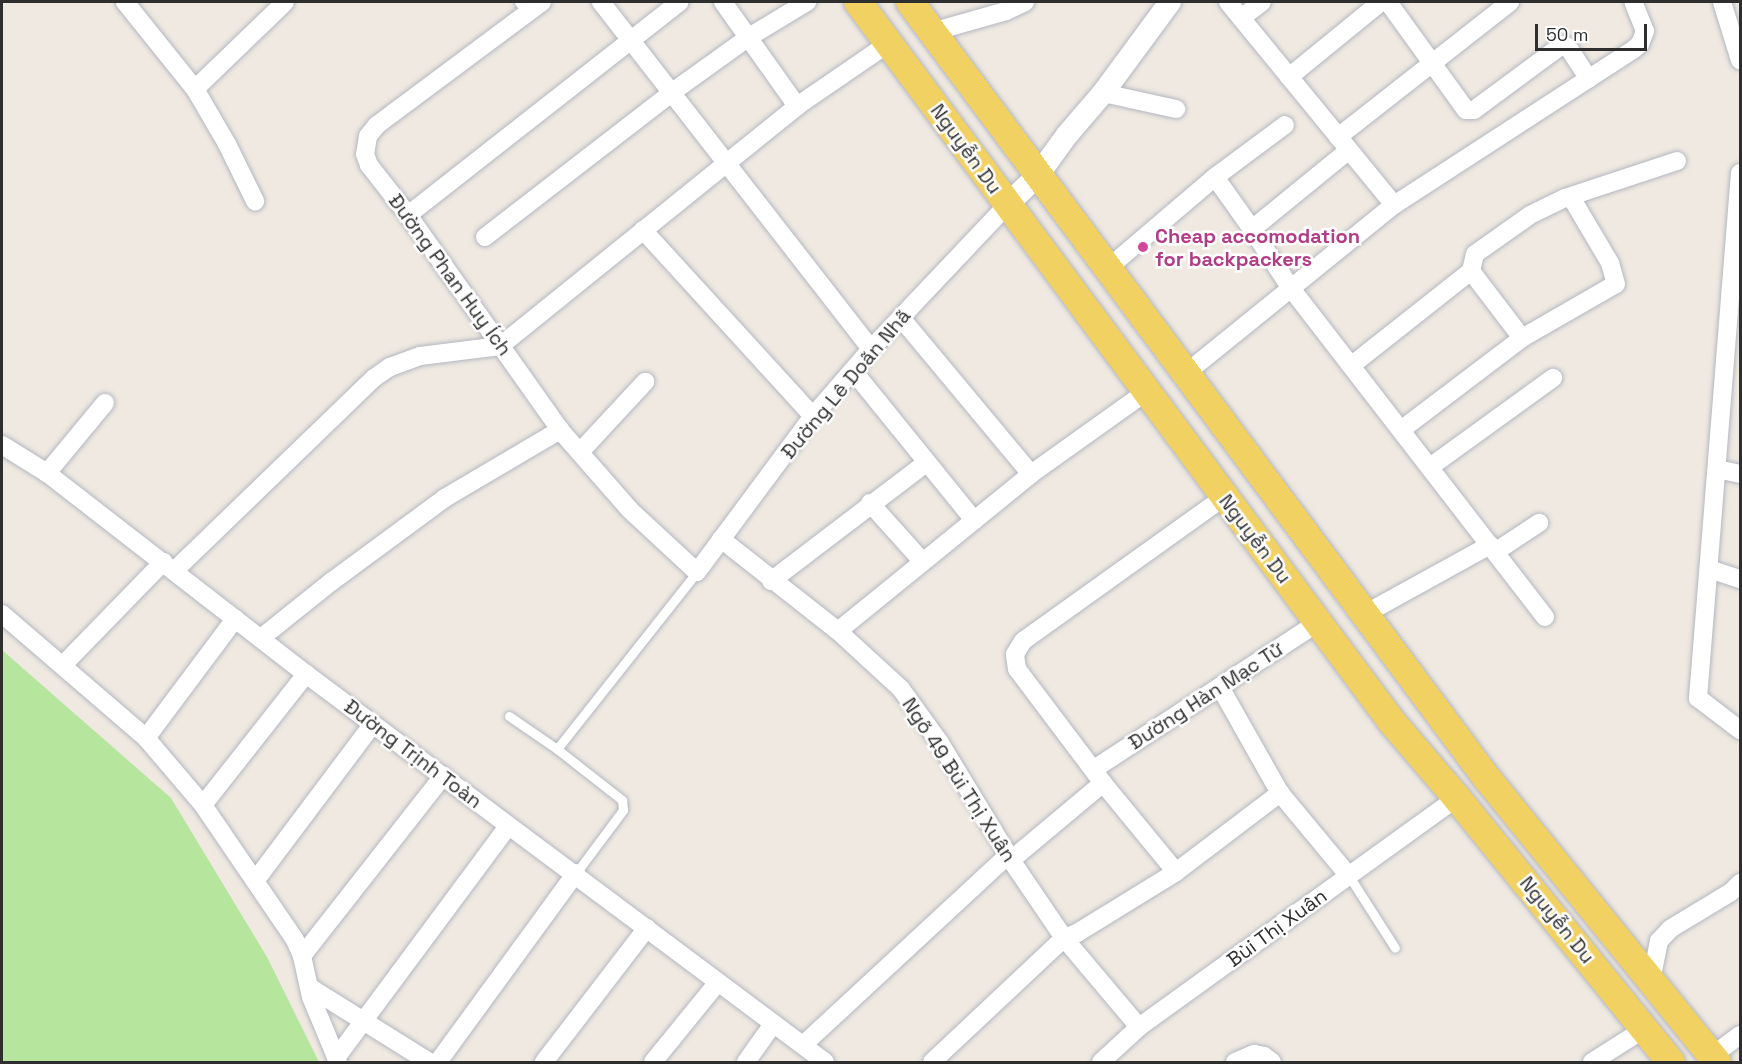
<!DOCTYPE html>
<html>
<head>
<meta charset="utf-8">
<style>
	body { margin:0 }
	#map { position:relative; width:1742px; height:1064px; overflow:hidden; background:#efe9e1; font-family:"Space Grotesk",sans-serif }
	div>[style] { position:absolute }
	[style*='--x'] { left:calc(var(--x)*1px); top:calc(var(--y)*1px); width:calc(var(--w)*1px); rotate:calc(var(--a)*1deg) }
	.green>* { inset:0; background:#b6e59e }
	.roads { filter:drop-shadow(0 0 2px #b4b7c1) drop-shadow(0 0 2px #b4b7c1) }
	.service>* { height:9px; margin:-4.5px; padding:0 4.5px; transform-origin:4.5px; border-radius:4.5px; background:#fff }
	.minor>* { height:18px; margin:-9px; padding:0 9px; transform-origin:9px; border-radius:9px; background:#fff }
	.tertiary>* { height:22px; margin:-11px; padding:0 11px; transform-origin:11px; border-radius:11px; background:#fff }
	.primary>* { height:28px; margin:-14px; padding:0 14px; transform-origin:14px; border-radius:14px; background:#f2d163 }
	.dots>* { width:16px; height:16px; translate:-50% -50%; box-sizing:border-box; border:3px solid #fff; border-radius:50% }
	span { translate:-50% -50%; white-space:nowrap; text-align:center; line-height:1.15; -webkit-text-stroke:5px #fff; paint-order:stroke }
	.street-label { font-size:20px; color:#2e2e2e }
	.hotel-label { font-size:20px; color:#b23c85; font-weight:700 }
	.left { translate:0 -50%; text-align:left }
	.frame { position:absolute; inset:0; border:3px solid #2e2e2e; pointer-events:none }
	.scale { position:absolute; left:1535px; top:24px; width:112px; height:27px; box-sizing:border-box; border:3px solid #2e2e2e; border-top:0; padding-left:8px; font-size:18px; line-height:21px; white-space:nowrap; color:#2e2e2e; -webkit-text-stroke:4px #fff; paint-order:stroke }
</style>
</head>
<body>
<div id="map">
	<div class="green">
		<i style="clip-path:polygon(2px 650px,171px 798px,267px 957px,319px 1062px,2px 1062px)"></i>
	</div>
	<div class="roads">
		<div class="service">
			<i style="--x:519;--y:2;--w:12;--a:55"></i>
			<i style="--x:509;--y:716;--w:58;--a:34.5"></i>
			<i style="--x:557;--y:749;--w:83;--a:38.1"></i>
			<i style="--x:622;--y:800;--w:10;--a:84"></i>
			<i style="--x:623;--y:810;--w:79;--a:126.7"></i>
			<i style="--x:557;--y:749;--w:226;--a:-51.7"></i>
			<i style="--x:1349;--y:876;--w:85;--a:57.4"></i>
		</div>
		<div class="minor">
			<i style="--x:125;--y:2;--w:112;--a:51.2"></i>
			<i style="--x:195;--y:89;--w:64;--a:59.8"></i>
			<i style="--x:227;--y:144;--w:64;--a:63.8"></i>
			<i style="--x:542;--y:2;--w:206;--a:143.3"></i>
			<i style="--x:377;--y:125;--w:14;--a:129"></i>
			<i style="--x:368;--y:136;--w:18;--a:99"></i>
			<i style="--x:365;--y:154;--w:12;--a:70"></i>
			<i style="--x:369;--y:165;--w:63;--a:52"></i>
			<i style="--x:408;--y:215;--w:263;--a:54.7"></i>
			<i style="--x:560;--y:430;--w:106;--a:48.8"></i>
			<i style="--x:630;--y:510;--w:91;--a:42.8"></i>
			<i style="--x:697;--y:572;--w:194;--a:-53.4"></i>
			<i style="--x:813;--y:416;--w:89;--a:-49.1"></i>
			<i style="--x:871;--y:349;--w:198;--a:-46.6"></i>
			<i style="--x:601;--y:2;--w:440;--a:52.1"></i>
			<i style="--x:723;--y:2;--w:128;--a:54.6"></i>
			<i style="--x:1228;--y:2;--w:262;--a:50.7"></i>
			<i style="--x:1388;--y:2;--w:133;--a:54.2"></i>
			<i style="--x:1466;--y:110;--w:8;--a:0"></i>
			<i style="--x:1474;--y:110;--w:109;--a:-36.5"></i>
			<i style="--x:1562;--y:45;--w:6;--a:18"></i>
			<i style="--x:1568;--y:47;--w:38;--a:57"></i>
			<i style="--x:1722;--y:2;--w:61;--a:72.8"></i>
			<i style="--x:1241;--y:18;--w:26;--a:-37"></i>
			<i style="--x:932;--y:32;--w:77;--a:-15.8"></i>
			<i style="--x:1006;--y:11;--w:21;--a:-25"></i>
			<i style="--x:1289;--y:77;--w:119;--a:-39.2"></i>
			<i style="--x:195;--y:89;--w:125;--a:-44"></i>
			<i style="--x:1103;--y:93;--w:75;--a:12.4"></i>
			<i style="--x:1338;--y:137;--w:219;--a:-38.1"></i>
			<i style="--x:1349;--y:150;--w:125;--a:140.8"></i>
			<i style="--x:1252;--y:229;--w:69;--a:56.8"></i>
			<i style="--x:1290;--y:287;--w:417;--a:52.3"></i>
			<i style="--x:1740;--y:173;--w:527;--a:94.57"></i>
			<i style="--x:1698;--y:698;--w:53;--a:37.3"></i>
			<i style="--x:1215;--y:177;--w:64;--a:54.6"></i>
			<i style="--x:408;--y:215;--w:345;--a:-38.1"></i>
			<i style="--x:643;--y:230;--w:252;--a:47.6"></i>
			<i style="--x:485;--y:237;--w:235;--a:-37.7"></i>
			<i style="--x:671;--y:93;--w:96;--a:-35.7"></i>
			<i style="--x:749;--y:37;--w:68;--a:-31.1"></i>
			<i style="--x:1107;--y:269;--w:142;--a:-40.4"></i>
			<i style="--x:1215;--y:177;--w:87;--a:-36.6"></i>
			<i style="--x:901;--y:318;--w:203;--a:50.2"></i>
			<i style="--x:1522;--y:338;--w:84;--a:-127.3"></i>
			<i style="--x:1471;--y:271;--w:17;--a:-77"></i>
			<i style="--x:1475;--y:254;--w:67;--a:-35.3"></i>
			<i style="--x:1530;--y:215;--w:39;--a:-26"></i>
			<i style="--x:1565;--y:198;--w:118;--a:-18.3"></i>
			<i style="--x:1352;--y:365;--w:152;--a:-38.3"></i>
			<i style="--x:854;--y:372;--w:191;--a:51"></i>
			<i style="--x:1185;--y:374;--w:269;--a:-39"></i>
			<i style="--x:1394;--y:205;--w:286;--a:-33"></i>
			<i style="--x:1634;--y:49;--w:8;--a:-40"></i>
			<i style="--x:1640;--y:44;--w:14;--a:-69"></i>
			<i style="--x:1645;--y:31;--w:31;--a:-112"></i>
			<i style="--x:1401;--y:430;--w:152;--a:-37.2"></i>
			<i style="--x:1522;--y:338;--w:108;--a:-29.9"></i>
			<i style="--x:1616;--y:284;--w:22;--a:-106"></i>
			<i style="--x:1610;--y:263;--w:77;--a:-120.6"></i>
			<i style="--x:2;--y:445;--w:53;--a:31.9"></i>
			<i style="--x:47;--y:473;--w:328;--a:37.8"></i>
			<i style="--x:306;--y:674;--w:648;--a:36.78"></i>
			<i style="--x:580;--y:452;--w:96;--a:-47.1"></i>
			<i style="--x:1430;--y:467;--w:152;--a:-35.9"></i>
			<i style="--x:1717;--y:469;--w:24;--a:12"></i>
			<i style="--x:47;--y:473;--w:91;--a:-50.4"></i>
			<i style="--x:870;--y:503;--w:79;--a:48.1"></i>
			<i style="--x:721;--y:539;--w:149;--a:38.2"></i>
			<i style="--x:838;--y:631;--w:86;--a:42.6"></i>
			<i style="--x:901;--y:689;--w:67;--a:54.2"></i>
			<i style="--x:940;--y:743;--w:137;--a:58.7"></i>
			<i style="--x:1011;--y:860;--w:94;--a:55.8"></i>
			<i style="--x:1064;--y:938;--w:116;--a:49.9"></i>
			<i style="--x:1495;--y:552;--w:53;--a:-33.4"></i>
			<i style="--x:1709;--y:569;--w:33;--a:18"></i>
			<i style="--x:174;--y:571;--w:278;--a:-44"></i>
			<i style="--x:374;--y:378;--w:19;--a:-35"></i>
			<i style="--x:390;--y:367;--w:32;--a:-20"></i>
			<i style="--x:420;--y:356;--w:81;--a:-7.1"></i>
			<i style="--x:500;--y:346;--w:382;--a:-38.9"></i>
			<i style="--x:797;--y:106;--w:112;--a:-34.4"></i>
			<i style="--x:771;--y:581;--w:196;--a:-37.3"></i>
			<i style="--x:2;--y:614;--w:190;--a:40.7"></i>
			<i style="--x:146;--y:738;--w:88;--a:49.6"></i>
			<i style="--x:203;--y:805;--w:163;--a:55.7"></i>
			<i style="--x:295;--y:940;--w:17;--a:66"></i>
			<i style="--x:302;--y:956;--w:42;--a:77.6"></i>
			<i style="--x:311;--y:997;--w:70;--a:67.4"></i>
			<i style="--x:1365;--y:614;--w:143;--a:-28.9"></i>
			<i style="--x:838;--y:631;--w:249;--a:-39.1"></i>
			<i style="--x:1031;--y:474;--w:141;--a:-35.5"></i>
			<i style="--x:261;--y:638;--w:90;--a:-38.7"></i>
			<i style="--x:331;--y:582;--w:142;--a:-36.4"></i>
			<i style="--x:445;--y:498;--w:134;--a:-30.6"></i>
			<i style="--x:63;--y:665;--w:144;--a:-45.8"></i>
			<i style="--x:1220;--y:687;--w:122;--a:60.5"></i>
			<i style="--x:1280;--y:793;--w:108;--a:50.3"></i>
			<i style="--x:146;--y:738;--w:149;--a:-53.2"></i>
			<i style="--x:1094;--y:769;--w:267;--a:-33.2"></i>
			<i style="--x:203;--y:805;--w:167;--a:-51.8"></i>
			<i style="--x:1011;--y:860;--w:120;--a:-39.9"></i>
			<i style="--x:1176;--y:872;--w:115;--a:-129.4"></i>
			<i style="--x:1103;--y:783;--w:143;--a:-127"></i>
			<i style="--x:1017;--y:669;--w:15;--a:-98"></i>
			<i style="--x:1015;--y:654;--w:15;--a:-58"></i>
			<i style="--x:1023;--y:641;--w:247;--a:-35.6"></i>
			<i style="--x:255;--y:881;--w:196;--a:-53.1"></i>
			<i style="--x:302;--y:956;--w:229;--a:-51.9"></i>
			<i style="--x:1651;--y:981;--w:41;--a:-78.7"></i>
			<i style="--x:1659;--y:941;--w:16;--a:-47"></i>
			<i style="--x:1670;--y:929;--w:71;--a:-31.2"></i>
			<i style="--x:1731;--y:892;--w:13;--a:-45"></i>
			<i style="--x:309;--y:987;--w:142;--a:32"></i>
			<i style="--x:803;--y:1045;--w:280;--a:-42.8"></i>
			<i style="--x:1712;--y:1056;--w:35;--a:-37"></i>
			<i style="--x:336;--y:1058;--w:289;--a:-53.4"></i>
			<i style="--x:438;--y:1062;--w:234;--a:-53.9"></i>
			<i style="--x:544;--y:1062;--w:169;--a:-52.5"></i>
			<i style="--x:653;--y:1062;--w:103;--a:-50.9"></i>
			<i style="--x:746;--y:1062;--w:47;--a:-54.6"></i>
			<i style="--x:932;--y:1062;--w:181;--a:-43.2"></i>
			<i style="--x:1064;--y:938;--w:14;--a:-21"></i>
			<i style="--x:1077;--y:933;--w:116;--a:-31.6"></i>
			<i style="--x:1176;--y:872;--w:131;--a:-37.2"></i>
			<i style="--x:1101;--y:1062;--w:52;--a:-42.6"></i>
			<i style="--x:1139;--y:1027;--w:392;--a:-35.8"></i>
			<i style="--x:1235;--y:1062;--w:21;--a:-23"></i>
			<i style="--x:1254;--y:1054;--w:10;--a:11"></i>
			<i style="--x:1264;--y:1056;--w:10;--a:37"></i>
			<i style="--x:1592;--y:1062;--w:62;--a:-32.4"></i>
		</div>
		<div class="tertiary">
			<i style="--x:1007;--y:205;--w:43;--a:-44.1"></i>
			<i style="--x:1038;--y:175;--w:49;--a:-54.1"></i>
			<i style="--x:1067;--y:135;--w:55;--a:-49.4"></i>
			<i style="--x:1103;--y:93;--w:113;--a:-53.6"></i>
		</div>
		<div class="primary">
			<i style="--x:858;--y:2;--w:896;--a:53.44"></i>
			<i style="--x:1392;--y:722;--w:100;--a:49.5"></i>
			<i style="--x:1457;--y:798;--w:340;--a:51"></i>
			<i style="--x:910;--y:2;--w:966;--a:53.38"></i>
			<i style="--x:1486;--y:777;--w:367;--a:51"></i>
		</div>
	</div>
	<div class="dots">
		<i style="left:1143px;top:247px;background:#d1479c"></i>
	</div>
	<div class="street-label">
		<span style="left:966px;top:149px;rotate:54deg">Nguyễn Du</span>
		<span style="left:450px;top:275px;rotate:54deg">Đường Phan Huy Ích</span>
		<span style="left:846px;top:384px;rotate:-50deg">Đường Lê Doãn Nhã</span>
		<span style="left:1255px;top:539px;rotate:53deg">Nguyễn Du</span>
		<span style="left:1206px;top:696px;rotate:-33deg">Đường Hàn Mạc Tử</span>
		<span style="left:413px;top:754px;rotate:37deg">Đường Trịnh Toàn</span>
		<span style="left:959px;top:780px;rotate:57deg">Ngõ 49 Bùi Thị Xuân</span>
		<span style="left:1557px;top:920px;rotate:51deg">Nguyễn Du</span>
		<span style="left:1277px;top:928px;rotate:-36deg">Bùi Thị Xuân</span>
	</div>
	<div class="hotel-label">
		<span class="left" style="left:1155px;top:248px">Cheap accomodation<br>for backpackers</span>
	</div>
	<div class="frame"></div>
	<div class="scale">50 m</div>
</div>
</body>
</html>
